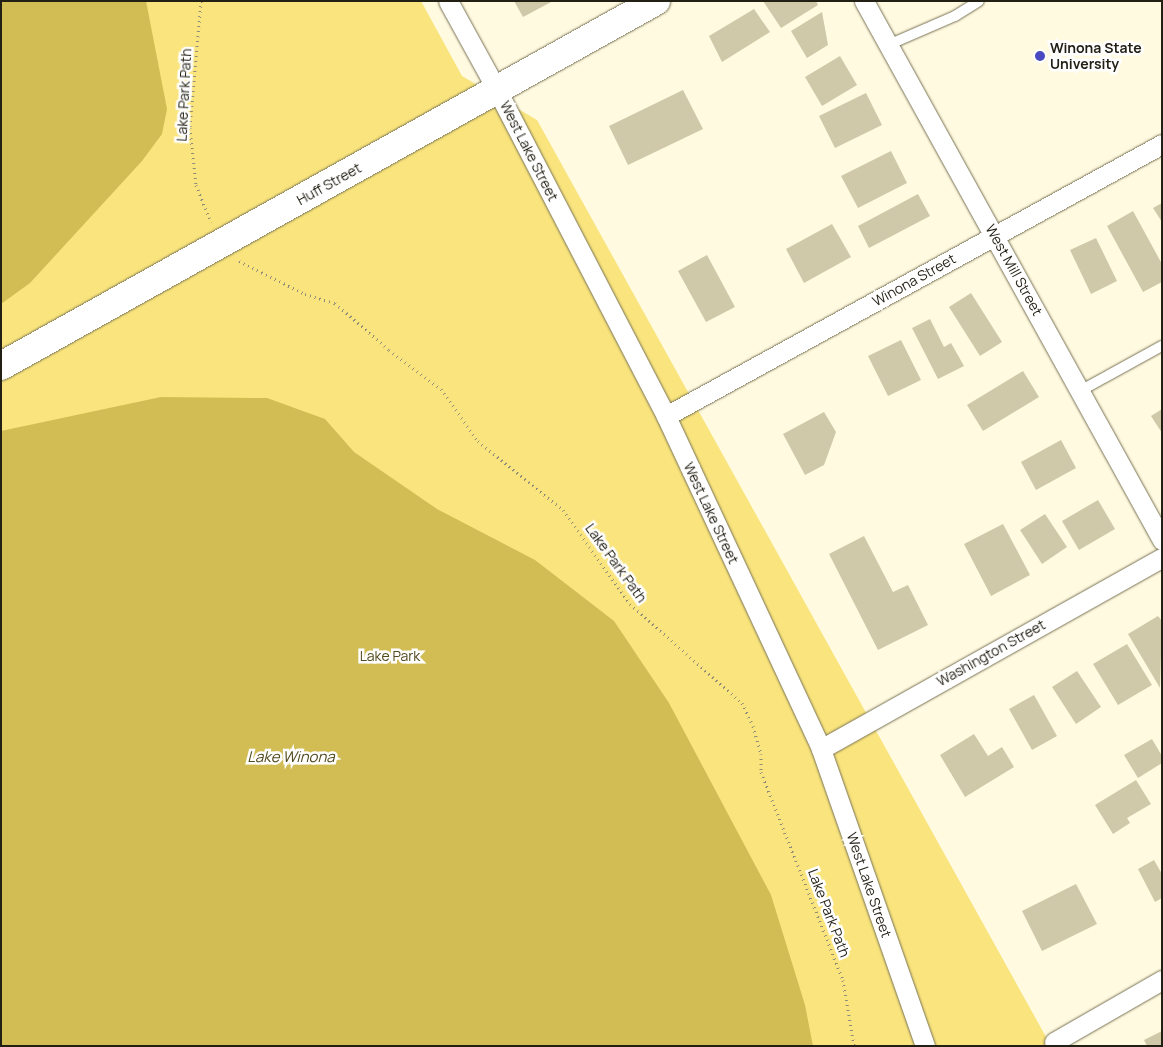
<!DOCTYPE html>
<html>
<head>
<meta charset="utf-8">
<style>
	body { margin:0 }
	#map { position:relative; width:1163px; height:1047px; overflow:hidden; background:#fffae0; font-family:Manrope,sans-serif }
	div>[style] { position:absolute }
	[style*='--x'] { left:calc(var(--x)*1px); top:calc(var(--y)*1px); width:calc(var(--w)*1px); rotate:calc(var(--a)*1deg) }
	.green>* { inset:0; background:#f9e47d }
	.water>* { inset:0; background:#d2bc54 }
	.building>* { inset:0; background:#cfc9aa }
	.path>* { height:3px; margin-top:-1.5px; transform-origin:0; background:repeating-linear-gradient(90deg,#8f8b78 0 1px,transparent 0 5px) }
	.roads { filter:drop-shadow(0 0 1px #787255) drop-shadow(0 0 1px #787255) }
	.lane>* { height:10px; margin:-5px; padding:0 5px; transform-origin:5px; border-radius:5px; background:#fff }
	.street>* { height:19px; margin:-9.5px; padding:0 9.5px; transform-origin:9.5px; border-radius:9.5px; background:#fff }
	.secondary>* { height:28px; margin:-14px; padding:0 14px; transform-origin:14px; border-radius:14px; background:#fff }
	.dots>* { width:14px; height:14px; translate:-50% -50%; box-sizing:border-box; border:2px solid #fff; border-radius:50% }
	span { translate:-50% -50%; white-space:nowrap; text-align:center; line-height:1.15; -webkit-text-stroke:5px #fff; paint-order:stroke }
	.poi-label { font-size:14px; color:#221f14; font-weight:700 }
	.left { translate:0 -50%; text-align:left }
	.street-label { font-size:14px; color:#221f14 }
	.park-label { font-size:14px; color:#52491e }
	.water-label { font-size:15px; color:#524a1e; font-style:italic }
	.frame { position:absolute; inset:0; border:2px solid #221f14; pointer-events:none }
</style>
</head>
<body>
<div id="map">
	<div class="green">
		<i style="clip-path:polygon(1px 1px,421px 1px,462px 76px,537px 120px,1051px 1046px,1px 1046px)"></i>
	</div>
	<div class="water">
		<i style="clip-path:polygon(1px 1px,146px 1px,167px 109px,162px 134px,142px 161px,30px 283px,1px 304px)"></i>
		<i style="clip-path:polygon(161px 397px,267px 398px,325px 419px,354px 452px,437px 509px,535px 560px,614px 621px,669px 703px,771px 895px,805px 1005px,813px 1046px,1px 1046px,1px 431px)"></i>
	</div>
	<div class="building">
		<i style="clip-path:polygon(514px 1px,553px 1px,523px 17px)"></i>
		<i style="clip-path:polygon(763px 1px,816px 1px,818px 5px,781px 28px)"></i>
		<i style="clip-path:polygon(754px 9px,770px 32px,722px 62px,709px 36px)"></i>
		<i style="clip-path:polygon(822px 12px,828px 45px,807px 58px,791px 31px)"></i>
		<i style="clip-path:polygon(840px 56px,857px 85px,822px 106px,805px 77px)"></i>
		<i style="clip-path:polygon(683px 90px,703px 129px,628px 165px,609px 126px)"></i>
		<i style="clip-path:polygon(866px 93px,882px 125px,835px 148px,819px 116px)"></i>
		<i style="clip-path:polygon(891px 151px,907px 183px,858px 208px,841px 176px)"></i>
		<i style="clip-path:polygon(918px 194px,930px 216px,869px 248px,858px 226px)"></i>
		<i style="clip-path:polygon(1162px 203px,1162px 222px,1153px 208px)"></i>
		<i style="clip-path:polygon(1133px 211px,1162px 264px,1162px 282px,1143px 292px,1107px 226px)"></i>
		<i style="clip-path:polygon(832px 224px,851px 257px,804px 283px,786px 249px)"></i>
		<i style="clip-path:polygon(1096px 238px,1117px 281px,1091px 294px,1070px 250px)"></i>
		<i style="clip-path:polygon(707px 255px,735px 307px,706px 322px,678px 271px)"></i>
		<i style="clip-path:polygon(971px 293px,1002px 342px,980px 356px,949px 307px)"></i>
		<i style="clip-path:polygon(930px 319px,944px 347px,951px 343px,964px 366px,938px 379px,912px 328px)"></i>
		<i style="clip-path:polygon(901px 340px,921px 380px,888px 396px,868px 356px)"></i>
		<i style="clip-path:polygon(1023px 371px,1039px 397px,983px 431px,967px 405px)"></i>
		<i style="clip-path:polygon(1162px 409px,1162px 433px,1151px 416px)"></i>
		<i style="clip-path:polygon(824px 412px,836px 432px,824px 465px,805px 475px,783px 434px)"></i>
		<i style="clip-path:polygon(1061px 440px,1076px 468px,1036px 490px,1021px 462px)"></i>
		<i style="clip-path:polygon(1098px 500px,1115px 529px,1079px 550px,1062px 521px)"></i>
		<i style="clip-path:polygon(1045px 514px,1067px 547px,1042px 564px,1020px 530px)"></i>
		<i style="clip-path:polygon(1003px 524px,1030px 575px,991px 596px,964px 544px)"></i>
		<i style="clip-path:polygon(864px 536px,893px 592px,908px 585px,928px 625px,878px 650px,829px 554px)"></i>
		<i style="clip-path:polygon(1158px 616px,1162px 621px,1160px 688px,1128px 634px)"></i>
		<i style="clip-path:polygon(1127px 644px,1152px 685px,1118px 705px,1093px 664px)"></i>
		<i style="clip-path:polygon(1077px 671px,1101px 707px,1076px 724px,1052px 687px)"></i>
		<i style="clip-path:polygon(1034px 695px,1057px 736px,1032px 750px,1009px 709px)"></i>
		<i style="clip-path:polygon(974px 734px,988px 756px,1002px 747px,1014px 767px,965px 797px,940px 755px)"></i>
		<i style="clip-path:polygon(1152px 739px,1162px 756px,1162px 763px,1138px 778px,1124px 755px)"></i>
		<i style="clip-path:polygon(1136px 780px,1151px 804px,1127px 818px,1130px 823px,1113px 834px,1095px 805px)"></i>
		<i style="clip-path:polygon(1154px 860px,1162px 874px,1162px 898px,1155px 902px,1138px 869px)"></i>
		<i style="clip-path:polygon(1076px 884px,1097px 924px,1042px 951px,1022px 911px)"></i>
		<i style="clip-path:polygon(1162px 1031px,1162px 1046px,1147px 1046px,1144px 1040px)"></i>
	</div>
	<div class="path">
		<i style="--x:201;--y:1;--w:127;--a:95"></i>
		<i style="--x:190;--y:128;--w:57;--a:84"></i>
		<i style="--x:196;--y:185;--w:40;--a:68"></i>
		<i style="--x:239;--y:261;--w:74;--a:26.6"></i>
		<i style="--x:305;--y:294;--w:31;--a:17"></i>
		<i style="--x:335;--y:303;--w:72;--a:41"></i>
		<i style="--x:389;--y:350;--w:65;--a:36.9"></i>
		<i style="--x:441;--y:389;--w:64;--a:54.6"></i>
		<i style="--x:478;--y:441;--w:109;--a:39.1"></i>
		<i style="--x:563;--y:510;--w:115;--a:54.5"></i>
		<i style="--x:630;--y:604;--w:149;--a:41.5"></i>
		<i style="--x:742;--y:703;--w:25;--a:64"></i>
		<i style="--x:753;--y:726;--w:29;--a:74"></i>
		<i style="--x:761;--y:754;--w:18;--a:90"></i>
		<i style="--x:761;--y:772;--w:224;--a:68.5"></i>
		<i style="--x:843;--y:980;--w:67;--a:80.5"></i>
	</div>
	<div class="roads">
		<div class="lane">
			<i style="--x:888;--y:45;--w:73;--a:-23.4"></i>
			<i style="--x:955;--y:16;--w:28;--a:-32"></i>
			<i style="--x:1080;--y:391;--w:94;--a:-28.8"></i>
		</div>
		<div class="street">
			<i style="--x:448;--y:1;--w:104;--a:61.2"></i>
			<i style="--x:498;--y:92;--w:365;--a:62.6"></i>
			<i style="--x:666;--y:416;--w:367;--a:65"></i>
			<i style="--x:821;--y:749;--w:315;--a:70.7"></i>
			<i style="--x:864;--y:1;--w:616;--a:61.06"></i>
			<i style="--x:666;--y:416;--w:566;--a:-28.74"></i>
			<i style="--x:821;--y:749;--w:391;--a:-29.3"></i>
			<i style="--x:1054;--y:1042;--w:125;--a:-29.9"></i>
		</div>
		<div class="secondary">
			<i style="--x:1;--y:366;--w:750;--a:-29.13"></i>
		</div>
	</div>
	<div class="dots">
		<i style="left:1040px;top:56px;background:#4a49bf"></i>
	</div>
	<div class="poi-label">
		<span class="left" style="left:1050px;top:56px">Winona State<br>University</span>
	</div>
	<div class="street-label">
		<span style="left:184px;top:95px;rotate:-87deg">Lake Park Path</span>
		<span style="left:529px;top:151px;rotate:63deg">West Lake Street</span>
		<span style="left:329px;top:184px;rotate:-29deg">Huff Street</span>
		<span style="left:1014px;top:270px;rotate:61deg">West Mill Street</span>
		<span style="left:914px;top:280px;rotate:-29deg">Winona Street</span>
		<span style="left:711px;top:513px;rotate:65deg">West Lake Street</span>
		<span style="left:616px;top:563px;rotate:54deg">Lake Park Path</span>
		<span style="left:991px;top:653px;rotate:-29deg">Washington Street</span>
		<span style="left:869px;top:885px;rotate:71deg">West Lake Street</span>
		<span style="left:829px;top:913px;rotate:69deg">Lake Park Path</span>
	</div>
	<div class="park-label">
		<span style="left:390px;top:656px">Lake Park</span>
	</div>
	<div class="water-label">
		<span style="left:291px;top:757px">Lake Winona</span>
	</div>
	<div class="frame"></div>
</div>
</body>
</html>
